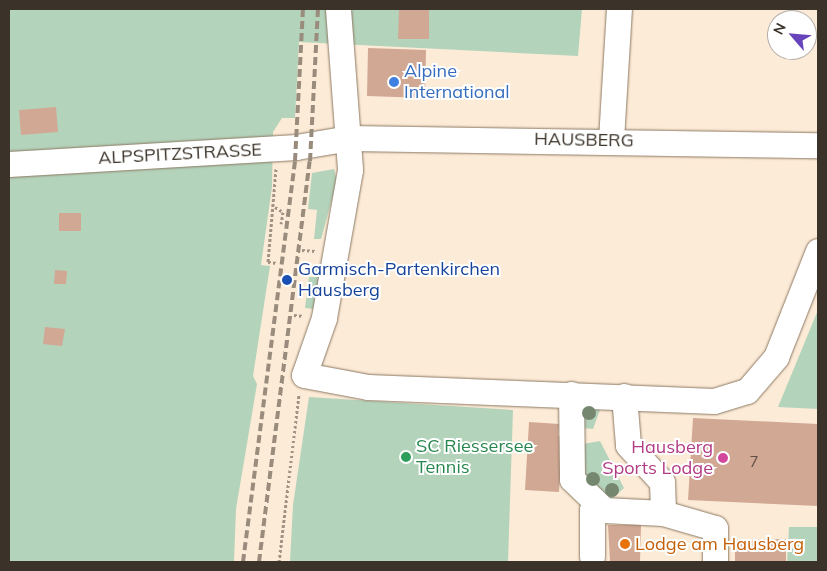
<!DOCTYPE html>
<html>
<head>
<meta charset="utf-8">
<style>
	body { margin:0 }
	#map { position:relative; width:827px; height:571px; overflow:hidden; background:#fcebd7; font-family:Mulish,sans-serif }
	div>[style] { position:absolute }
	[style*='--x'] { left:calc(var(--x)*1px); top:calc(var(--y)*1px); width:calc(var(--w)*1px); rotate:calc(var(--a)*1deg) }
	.green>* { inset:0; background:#b4d3bb }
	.building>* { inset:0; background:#d1a894 }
	.path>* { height:3px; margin-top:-1.5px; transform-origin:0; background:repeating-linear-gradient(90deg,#a09384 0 2.5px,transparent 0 5px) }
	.roads { filter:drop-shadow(0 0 1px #8c7963) drop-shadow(0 0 1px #8c7963) }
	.minor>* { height:25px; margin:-12.5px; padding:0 12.5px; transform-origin:12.5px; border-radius:12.5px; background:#fff }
	.rail>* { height:4px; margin-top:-2px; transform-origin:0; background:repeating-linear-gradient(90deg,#998c7d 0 8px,transparent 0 12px) }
	.trees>* { width:14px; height:14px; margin:-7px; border-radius:50%; background:#768770 }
	.dots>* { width:14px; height:14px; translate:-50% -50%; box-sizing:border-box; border:2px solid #fff; border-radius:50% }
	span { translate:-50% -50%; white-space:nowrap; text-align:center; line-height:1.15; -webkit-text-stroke:4px #fff; paint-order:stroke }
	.number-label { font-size:15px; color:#605044 }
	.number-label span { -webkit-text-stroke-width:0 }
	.shop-label { font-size:18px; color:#366cbe }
	.left { translate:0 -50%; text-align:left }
	.street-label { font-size:18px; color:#3b3329 }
	.transit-label { font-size:18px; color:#164399 }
	.leisure-label { font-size:18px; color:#27864d }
	.hotel-label { font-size:18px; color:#b23c85 }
	.right { translate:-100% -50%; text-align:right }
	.food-label { font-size:18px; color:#c56008 }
	.frame { position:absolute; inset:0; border:10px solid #3b3329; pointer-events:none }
	.north { position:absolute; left:767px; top:10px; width:50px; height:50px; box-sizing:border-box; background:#fff; border:1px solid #b1ada9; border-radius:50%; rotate:297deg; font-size:14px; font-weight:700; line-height:20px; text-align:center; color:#3b3329 }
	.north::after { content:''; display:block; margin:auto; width:18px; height:22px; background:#6844bc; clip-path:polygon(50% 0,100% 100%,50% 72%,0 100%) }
</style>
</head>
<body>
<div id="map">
	<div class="green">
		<i style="clip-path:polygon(9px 9px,582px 9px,578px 56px,299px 42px,295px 118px,282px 118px,273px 132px,272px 187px,261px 265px,270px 266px,253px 376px,257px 384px,236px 509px,234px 562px,9px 562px)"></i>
		<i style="clip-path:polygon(334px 169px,337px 181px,321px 239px,314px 239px,317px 210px,308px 209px,312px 173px)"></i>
		<i style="clip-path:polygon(315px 267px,324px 268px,315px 309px,305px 308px,309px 277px,314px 277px)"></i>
		<i style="clip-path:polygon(818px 310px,818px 409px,778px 407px)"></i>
		<i style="clip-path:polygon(309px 397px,513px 410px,508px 562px,290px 562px,293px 505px)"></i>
		<i style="clip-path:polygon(571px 404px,601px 407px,593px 429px,571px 427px)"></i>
		<i style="clip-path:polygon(600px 441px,624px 488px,610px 501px,586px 487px,583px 444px)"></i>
		<i style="clip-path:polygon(789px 527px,818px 527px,818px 562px,787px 562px)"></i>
	</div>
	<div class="building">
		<i style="clip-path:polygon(399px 9px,429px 9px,429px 39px,398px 39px)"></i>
		<i style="clip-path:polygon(368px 48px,426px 50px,425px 98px,367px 96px)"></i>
		<i style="clip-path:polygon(56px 107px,58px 132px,21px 135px,19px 110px)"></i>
		<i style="clip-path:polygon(59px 213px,81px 213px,81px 231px,59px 231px)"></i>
		<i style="clip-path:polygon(55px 270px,67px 271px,66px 284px,54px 284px)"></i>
		<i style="clip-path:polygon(45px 327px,65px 329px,62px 346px,43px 344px)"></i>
		<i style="clip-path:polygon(693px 418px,818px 424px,818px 506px,688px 500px)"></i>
		<i style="clip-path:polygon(529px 422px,559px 424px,558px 436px,562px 436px,559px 492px,525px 490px)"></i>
		<i style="clip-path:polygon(608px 525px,641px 525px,640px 562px,610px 562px)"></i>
		<i style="clip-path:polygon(786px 539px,786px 562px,735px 562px,735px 540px)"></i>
	</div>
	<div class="path">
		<i style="--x:276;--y:169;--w:93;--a:94.9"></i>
		<i style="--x:268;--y:262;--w:9;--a:6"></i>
		<i style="--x:275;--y:207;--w:9;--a:32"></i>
		<i style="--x:283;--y:212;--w:12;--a:99"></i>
		<i style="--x:302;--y:250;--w:13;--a:4"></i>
		<i style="--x:294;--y:315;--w:9;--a:6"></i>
		<i style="--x:279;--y:562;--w:169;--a:-83.2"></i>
	</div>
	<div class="roads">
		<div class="minor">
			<i style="--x:338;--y:9;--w:161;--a:85.7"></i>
			<i style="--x:350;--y:170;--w:150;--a:100"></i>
			<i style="--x:324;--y:318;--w:60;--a:109.3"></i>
			<i style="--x:304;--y:375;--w:65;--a:10.6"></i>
			<i style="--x:368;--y:387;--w:346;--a:2.3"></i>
			<i style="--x:714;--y:401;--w:34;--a:-17"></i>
			<i style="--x:747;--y:391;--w:45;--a:-49.5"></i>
			<i style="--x:776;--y:357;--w:114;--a:-68.4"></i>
			<i style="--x:611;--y:139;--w:130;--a:-86.5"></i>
			<i style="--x:9;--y:164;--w:288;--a:-3.4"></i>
			<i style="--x:296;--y:147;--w:55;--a:-9.5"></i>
			<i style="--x:350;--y:138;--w:468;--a:0.9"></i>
			<i style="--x:571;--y:394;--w:85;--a:89.3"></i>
			<i style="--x:572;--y:479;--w:45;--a:44.1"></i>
			<i style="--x:604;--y:510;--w:59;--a:2.9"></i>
			<i style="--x:624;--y:396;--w:49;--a:85.3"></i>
			<i style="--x:628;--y:445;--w:50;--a:47.4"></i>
			<i style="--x:662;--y:482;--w:31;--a:88"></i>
			<i style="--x:663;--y:513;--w:54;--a:16.1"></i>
			<i style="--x:715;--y:528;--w:34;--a:90"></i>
			<i style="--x:592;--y:556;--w:46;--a:-90"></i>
			<i style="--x:592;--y:510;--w:12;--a:0"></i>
		</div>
	</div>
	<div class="rail">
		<i style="--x:243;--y:562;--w:404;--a:-82.6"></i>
		<i style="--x:295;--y:161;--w:152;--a:-87"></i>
		<i style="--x:259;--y:562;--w:404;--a:-82.8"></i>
		<i style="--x:310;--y:161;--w:152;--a:-87"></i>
	</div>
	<div class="trees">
		<i style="left:589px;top:413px"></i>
		<i style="left:593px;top:479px"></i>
		<i style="left:612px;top:490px"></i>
	</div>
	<div class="dots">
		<i style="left:394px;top:82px;background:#3f7fe0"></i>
		<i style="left:287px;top:280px;background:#1a4fb4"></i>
		<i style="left:406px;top:457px;background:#2e9e5b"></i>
		<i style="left:723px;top:458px;background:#d1479c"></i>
		<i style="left:625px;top:544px;background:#e8710a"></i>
	</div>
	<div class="number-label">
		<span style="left:754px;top:462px">7</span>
	</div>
	<div class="shop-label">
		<span class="left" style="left:404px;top:82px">Alpine<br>International</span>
	</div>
	<div class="street-label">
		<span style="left:584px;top:140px;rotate:1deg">HAUSBERG</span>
		<span style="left:180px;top:154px;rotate:-3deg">ALPSPITZSTRASSE</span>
	</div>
	<div class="transit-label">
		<span class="left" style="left:298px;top:280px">Garmisch-Partenkirchen<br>Hausberg</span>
	</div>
	<div class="leisure-label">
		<span class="left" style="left:416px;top:457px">SC Riessersee<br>Tennis</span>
	</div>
	<div class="hotel-label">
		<span class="right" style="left:713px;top:458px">Hausberg<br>Sports Lodge</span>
	</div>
	<div class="food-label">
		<span class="left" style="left:635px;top:544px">Lodge am Hausberg</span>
	</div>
	<div class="frame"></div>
	<div class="north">N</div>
</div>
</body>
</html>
